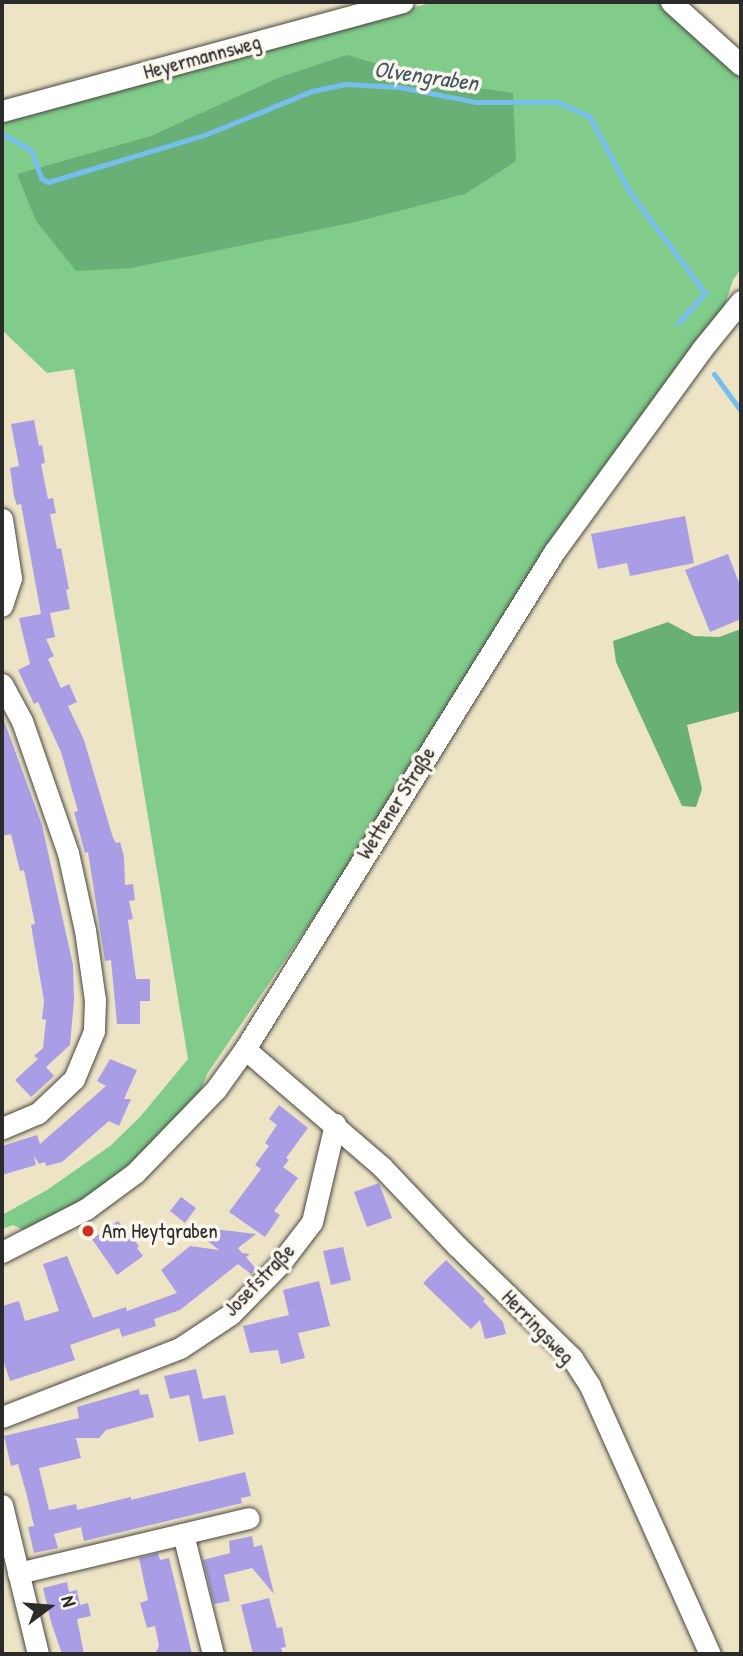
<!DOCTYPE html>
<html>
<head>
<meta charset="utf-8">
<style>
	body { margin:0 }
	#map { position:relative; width:743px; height:1656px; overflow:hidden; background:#ede4c5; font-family:"Patrick Hand",sans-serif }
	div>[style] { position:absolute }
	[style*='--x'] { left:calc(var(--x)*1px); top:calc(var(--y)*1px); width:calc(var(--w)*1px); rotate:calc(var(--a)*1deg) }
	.green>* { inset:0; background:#81cc8a }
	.forest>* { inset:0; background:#68b076 }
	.stream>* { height:5px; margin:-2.5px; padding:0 2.5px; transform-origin:2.5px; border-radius:2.5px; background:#76beee }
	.building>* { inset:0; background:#a99ee5 }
	.roads { filter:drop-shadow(0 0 2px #484742) drop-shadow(0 0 2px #484742) }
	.minor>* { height:21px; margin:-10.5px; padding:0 10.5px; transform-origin:10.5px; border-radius:10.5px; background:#fff }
	.dots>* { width:19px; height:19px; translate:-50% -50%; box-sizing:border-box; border:4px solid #fbf7ec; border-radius:50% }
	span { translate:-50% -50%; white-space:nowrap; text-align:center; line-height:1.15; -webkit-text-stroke:7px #fbf7ec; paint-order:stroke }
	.street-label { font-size:21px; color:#2b2b2b }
	.poi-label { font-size:21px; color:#2b2b2b }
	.left { translate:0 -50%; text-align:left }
	.water-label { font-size:23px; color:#425766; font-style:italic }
	.frame { position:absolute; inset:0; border:4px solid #2b2b2b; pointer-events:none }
	.north { position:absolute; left:14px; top:1572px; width:70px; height:70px; -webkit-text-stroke:5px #fbf7ec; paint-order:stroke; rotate:74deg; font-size:19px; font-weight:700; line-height:28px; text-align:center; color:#2b2b2b }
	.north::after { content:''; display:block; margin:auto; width:24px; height:32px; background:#2b2b2b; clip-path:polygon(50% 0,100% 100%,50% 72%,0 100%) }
</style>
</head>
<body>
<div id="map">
	<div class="green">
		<i style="clip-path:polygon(434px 2px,662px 2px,741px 73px,741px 269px,733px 280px,709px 354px,578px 531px,207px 1074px,198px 1099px,132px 1164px,82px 1202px,24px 1230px,13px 1225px,2px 1229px,2px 1215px,47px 1190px,110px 1146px,140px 1117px,188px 1059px,74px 369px,47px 373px,2px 330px,2px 118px)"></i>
	</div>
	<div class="forest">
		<i style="clip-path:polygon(347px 55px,442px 83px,513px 93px,516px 161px,465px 194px,351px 223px,131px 268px,76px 271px,36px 221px,17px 174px,151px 136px,280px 77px)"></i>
		<i style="clip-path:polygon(668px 622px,694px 636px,719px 637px,741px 629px,741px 711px,687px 725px,702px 789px,696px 807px,682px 806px,616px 662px,613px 641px)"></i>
	</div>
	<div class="stream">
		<i style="--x:2;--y:134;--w:33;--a:29"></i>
		<i style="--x:31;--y:150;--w:30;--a:70"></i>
		<i style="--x:41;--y:178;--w:8;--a:30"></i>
		<i style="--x:48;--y:182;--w:166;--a:-16.8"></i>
		<i style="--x:207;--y:134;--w:113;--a:-22.3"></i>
		<i style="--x:312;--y:91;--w:34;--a:-12"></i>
		<i style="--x:345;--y:84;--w:54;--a:3.2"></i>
		<i style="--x:399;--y:87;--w:78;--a:11"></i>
		<i style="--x:476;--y:102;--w:81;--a:0"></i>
		<i style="--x:557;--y:102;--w:35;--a:24"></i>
		<i style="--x:589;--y:116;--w:89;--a:61.7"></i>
		<i style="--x:631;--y:194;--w:124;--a:53.2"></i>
		<i style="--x:705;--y:293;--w:40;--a:132"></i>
		<i style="--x:714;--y:374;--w:46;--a:53.9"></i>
	</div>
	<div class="building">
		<i style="clip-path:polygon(34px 420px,39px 446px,42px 445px,45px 463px,41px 464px,48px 499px,53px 498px,56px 513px,50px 514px,57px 549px,61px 548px,69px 589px,66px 590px,70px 609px,50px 613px,55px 637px,46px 639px,54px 656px,48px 659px,61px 688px,69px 684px,77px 702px,68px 706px,84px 740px,113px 838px,116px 843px,120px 842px,124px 857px,125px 885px,133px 884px,135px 900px,129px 901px,133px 919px,128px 920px,136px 979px,150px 979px,150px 1001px,140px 1001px,140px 1024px,117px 1024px,111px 960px,105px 961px,88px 852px,85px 853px,74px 812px,78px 811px,61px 752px,38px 702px,34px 704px,18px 670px,30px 664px,19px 618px,41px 614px,21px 504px,17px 505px,14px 496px,10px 468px,19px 466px,11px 424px)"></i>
		<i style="clip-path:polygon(685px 516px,694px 563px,630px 576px,627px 563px,598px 569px,591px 534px)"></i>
		<i style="clip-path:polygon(728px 554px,741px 588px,741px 619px,710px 632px,685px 570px)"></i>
		<i style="clip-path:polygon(2px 715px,42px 825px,73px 965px,74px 1000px,70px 1045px,46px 1067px,54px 1076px,31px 1097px,15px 1080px,38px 1059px,34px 1056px,43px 1048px,46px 1020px,42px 1019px,44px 1001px,31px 925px,35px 924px,24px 870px,20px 871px,11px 834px,2px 836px)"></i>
		<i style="clip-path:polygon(110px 1059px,137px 1070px,124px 1099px,131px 1099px,119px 1126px,109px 1121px,62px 1162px,46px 1166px,45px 1162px,39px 1164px,34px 1156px,36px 1165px,2px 1175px,2px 1146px,37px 1135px,40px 1144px,106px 1086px,97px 1081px)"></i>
		<i style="clip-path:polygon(279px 1105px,308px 1128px,286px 1158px,289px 1160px,283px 1167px,298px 1178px,274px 1211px,280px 1215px,265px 1237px,229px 1212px,261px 1169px,255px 1165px,269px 1146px,265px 1143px,277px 1125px,269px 1119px)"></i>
		<i style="clip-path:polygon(379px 1183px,392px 1218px,367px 1227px,354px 1192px)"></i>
		<i style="clip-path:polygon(181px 1197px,196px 1208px,185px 1223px,170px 1211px)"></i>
		<i style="clip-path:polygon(118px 1221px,139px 1246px,137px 1248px,143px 1256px,117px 1275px,92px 1239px)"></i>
		<i style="clip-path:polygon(189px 1226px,256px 1234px,238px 1248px,242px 1253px,250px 1254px,246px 1257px,256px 1269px,251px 1274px,238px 1264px,180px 1310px,154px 1319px,156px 1326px,122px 1337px,119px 1328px,70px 1345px,75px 1360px,10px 1381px,2px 1357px,2px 1306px,19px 1301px,25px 1321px,59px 1311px,43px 1264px,67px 1256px,93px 1318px,126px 1307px,127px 1311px,177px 1293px,161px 1270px,190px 1246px,219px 1250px)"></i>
		<i style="clip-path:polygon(343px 1247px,351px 1280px,331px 1285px,323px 1251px)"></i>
		<i style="clip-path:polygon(446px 1260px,485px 1299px,483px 1301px,503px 1322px,506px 1334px,485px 1339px,480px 1320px,471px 1329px,423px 1283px)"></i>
		<i style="clip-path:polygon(319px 1281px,330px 1326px,298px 1333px,305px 1358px,281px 1364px,278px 1350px,250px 1353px,243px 1326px,289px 1315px,283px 1290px)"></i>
		<i style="clip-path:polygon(196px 1369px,203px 1399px,225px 1395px,234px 1434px,199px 1442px,189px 1395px,170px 1399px,164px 1376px)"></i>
		<i style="clip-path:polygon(139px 1389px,140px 1395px,148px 1394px,154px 1417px,106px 1430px,99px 1438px,76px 1438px,81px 1458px,39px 1468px,49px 1510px,76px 1504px,77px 1510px,131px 1497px,131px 1500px,245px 1472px,251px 1496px,241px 1498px,242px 1503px,84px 1541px,81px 1527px,54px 1534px,58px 1548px,34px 1553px,28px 1527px,34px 1526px,26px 1492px,18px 1464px,11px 1466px,4px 1436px,79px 1418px,77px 1407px)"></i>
		<i style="clip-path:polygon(252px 1536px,254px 1547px,262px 1545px,274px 1594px,252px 1568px,224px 1575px,230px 1601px,214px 1604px,203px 1560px,230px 1553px,229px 1541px)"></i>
		<i style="clip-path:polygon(158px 1553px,160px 1560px,169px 1558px,192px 1654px,155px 1654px,159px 1646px,155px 1626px,147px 1628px,140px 1603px,148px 1600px,139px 1558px)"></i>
		<i style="clip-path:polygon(67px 1582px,69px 1592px,77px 1590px,80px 1605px,88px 1603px,91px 1616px,77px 1619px,84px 1654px,62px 1654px,51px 1622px,43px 1588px)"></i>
		<i style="clip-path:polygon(269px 1598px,277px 1628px,282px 1627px,286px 1647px,281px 1648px,283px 1654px,253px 1654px,241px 1605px)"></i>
	</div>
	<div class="roads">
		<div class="minor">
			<i style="--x:671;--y:2;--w:94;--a:42"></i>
			<i style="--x:2;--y:111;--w:415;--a:-15.2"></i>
			<i style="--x:2;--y:519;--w:60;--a:81.3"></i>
			<i style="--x:11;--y:578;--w:29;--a:108"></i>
			<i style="--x:2;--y:684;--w:42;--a:61.6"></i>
			<i style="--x:22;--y:721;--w:140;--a:70.8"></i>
			<i style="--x:68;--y:853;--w:79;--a:77.6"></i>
			<i style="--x:85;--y:930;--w:71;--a:81.9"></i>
			<i style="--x:95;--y:1000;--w:31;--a:92"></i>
			<i style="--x:94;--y:1031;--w:52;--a:112.6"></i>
			<i style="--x:74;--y:1079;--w:50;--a:136.6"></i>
			<i style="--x:38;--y:1113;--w:39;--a:157"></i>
			<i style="--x:245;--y:1049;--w:181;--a:40.7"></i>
			<i style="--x:382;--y:1167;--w:109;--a:46.5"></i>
			<i style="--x:457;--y:1246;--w:161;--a:44.2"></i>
			<i style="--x:572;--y:1358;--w:33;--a:57"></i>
			<i style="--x:590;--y:1386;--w:294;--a:65.9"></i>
			<i style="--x:2;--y:1252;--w:94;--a:-27.1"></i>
			<i style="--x:86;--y:1209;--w:61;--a:-36.3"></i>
			<i style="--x:135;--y:1173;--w:117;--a:-46"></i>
			<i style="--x:216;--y:1089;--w:49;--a:-54.1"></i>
			<i style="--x:245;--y:1049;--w:585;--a:-58.13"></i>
			<i style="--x:554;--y:552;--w:251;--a:-53.9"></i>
			<i style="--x:702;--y:349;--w:62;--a:-50.9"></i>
			<i style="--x:2;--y:1417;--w:191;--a:-21.2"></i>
			<i style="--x:180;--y:1348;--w:61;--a:-33.7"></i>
			<i style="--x:231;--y:1314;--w:69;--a:-45.6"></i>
			<i style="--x:279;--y:1265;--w:54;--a:-52.5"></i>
			<i style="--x:312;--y:1222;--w:101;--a:-76.8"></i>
			<i style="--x:2;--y:1505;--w:153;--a:76.4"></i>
			<i style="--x:183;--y:1534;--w:124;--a:76"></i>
			<i style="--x:18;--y:1573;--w:237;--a:-13.4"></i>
		</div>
	</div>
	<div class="dots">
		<i style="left:88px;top:1231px;background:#c8321e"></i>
	</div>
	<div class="street-label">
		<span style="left:202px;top:57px;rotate:-15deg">Heyermannsweg</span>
		<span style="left:396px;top:803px;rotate:-58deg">Wettener Straße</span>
		<span style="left:259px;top:1280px;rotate:-46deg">Josefstraße</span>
		<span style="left:538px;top:1327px;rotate:46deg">Herringsweg</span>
	</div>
	<div class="poi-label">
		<span class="left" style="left:102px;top:1231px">Am Heytgraben</span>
	</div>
	<div class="water-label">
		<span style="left:426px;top:76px;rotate:8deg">Olvengraben</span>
	</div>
	<div class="frame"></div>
	<div class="north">N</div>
</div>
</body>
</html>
